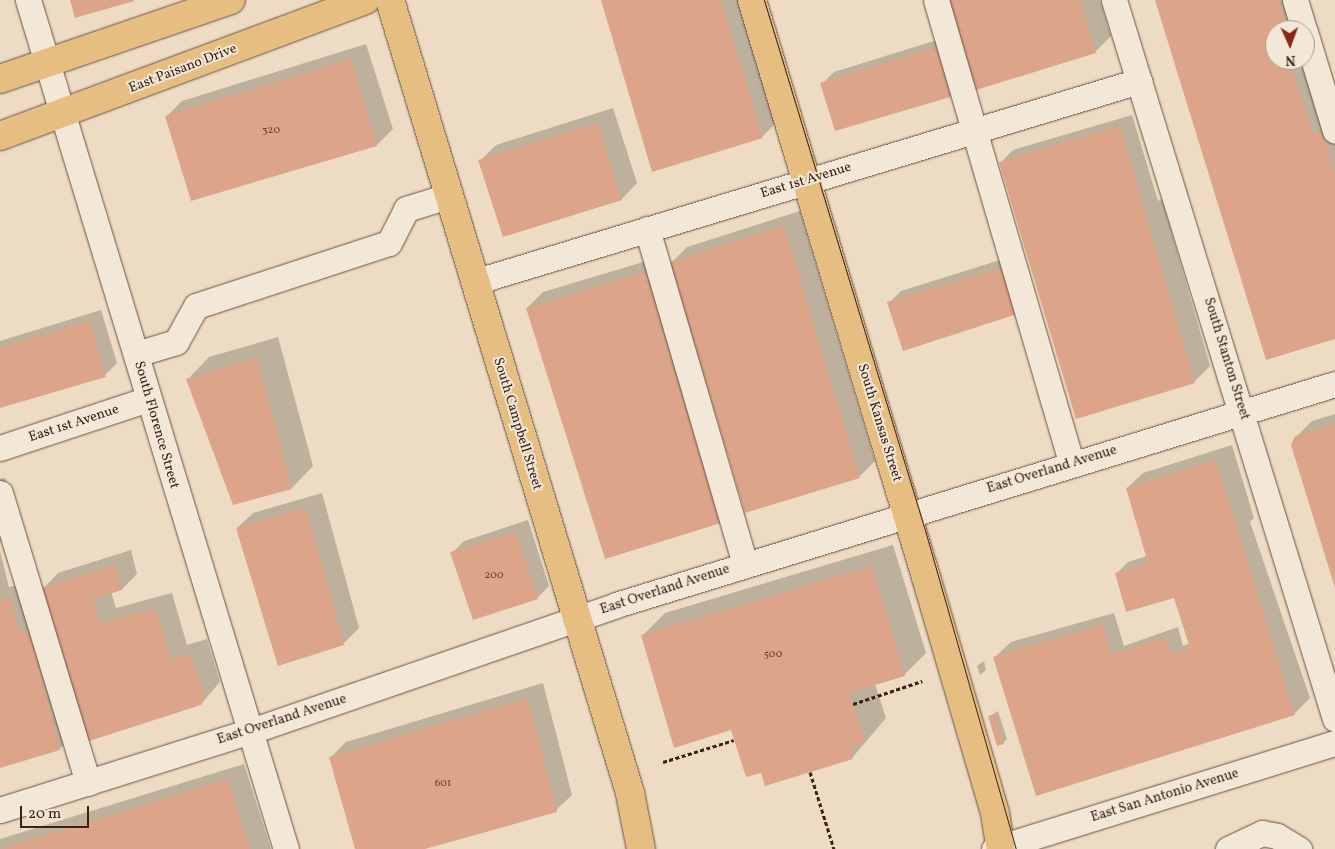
<!DOCTYPE html>
<html>
<head>
<meta charset="utf-8">
<style>
	body { margin:0 }
	#map { position:relative; width:1335px; height:849px; overflow:hidden; background:#eddcc3; font-family:Vollkorn,serif }
	div>[style] { position:absolute }
	[style*='--x'] { left:calc(var(--x)*1px); top:calc(var(--y)*1px); width:calc(var(--w)*1px); rotate:calc(var(--a)*1deg) }
	.shadow>* { inset:0; background:#0003 }
	.building>* { inset:0; background:#dca489 }
	.path>* { height:3px; margin-top:-1.5px; transform-origin:0; background:repeating-linear-gradient(90deg,#3b2118 0 4px,transparent 0 6.5px) }
	.roads { filter:drop-shadow(0 0 1px #685043) drop-shadow(0 0 1px #685043) }
	.minor>* { height:25px; margin:-12.5px; padding:0 12.5px; transform-origin:12.5px; border-radius:12.5px; background:#f3e8d8 }
	.major>* { height:28px; margin:-14px; padding:0 14px; transform-origin:14px; border-radius:14px; background:#e6be82 }
	.tram>* { height:1px; margin:-0.5px; padding:0 0.5px; transform-origin:0.5px; border-radius:0.5px; background:#3b2118 }
	span { translate:-50% -50%; white-space:nowrap; text-align:center; line-height:1.15; -webkit-text-stroke:4px #f3e8d8; paint-order:stroke }
	.number-label { font-size:11px; color:#634234 }
	.number-label span { -webkit-text-stroke-width:0 }
	.street-label { font-size:14px; color:#3b2118 }
	.north { position:absolute; left:1265px; top:20px; width:50px; height:50px; box-sizing:border-box; background:#f3e8d8; border:1px solid #a9988b; border-radius:50%; rotate:178deg; font-size:14px; font-weight:700; line-height:20px; text-align:center; color:#3b2118 }
	.north::after { content:''; display:block; margin:auto; width:18px; height:22px; background:#8f2418; clip-path:polygon(50% 0,100% 100%,50% 72%,0 100%) }
	.scale { position:absolute; left:20px; top:806px; width:69px; height:22px; box-sizing:border-box; border:2px solid #3b2118; border-top:0; padding-left:6px; font-size:15px; line-height:18px; white-space:nowrap; color:#3b2118; -webkit-text-stroke:4px #f3e8d8; paint-order:stroke }
</style>
</head>
<body>
<div id="map">
	<div class="shadow">
		<i style="clip-path:polygon(602px 0,741px 0,778px 121px,763px 136px,653px 170px)"></i>
		<i style="clip-path:polygon(950px 0,1100px 0,1111px 36px,1095px 52px)"></i>
		<i style="clip-path:polygon(1156px 0,1294px 0,1300px 30px,1275px 30px,1275px 60px,1305px 60px,1335px 117px,1335px 338px)"></i>
		<i style="clip-path:polygon(950px 36px,965px 83px,822px 84px,834px 72px)"></i>
		<i style="clip-path:polygon(366px 44px,393px 129px,377px 145px,192px 200px,167px 116px,182px 101px)"></i>
		<i style="clip-path:polygon(613px 108px,637px 183px,622px 199px,504px 236px,480px 161px,496px 145px)"></i>
		<i style="clip-path:polygon(1132px 115px,1158px 201px,1162px 199px,1210px 366px,1194px 382px,1001px 162px,1013px 150px)"></i>
		<i style="clip-path:polygon(800px 211px,875px 461px,859px 477px,671px 263px,687px 247px)"></i>
		<i style="clip-path:polygon(1016px 255px,1031px 300px,889px 303px,901px 291px)"></i>
		<i style="clip-path:polygon(660px 257px,736px 506px,527px 308px,543px 292px)"></i>
		<i style="clip-path:polygon(101px 310px,117px 363px,105px 375px,0 407px,0 341px)"></i>
		<i style="clip-path:polygon(278px 337px,313px 466px,292px 488px,188px 379px,209px 357px)"></i>
		<i style="clip-path:polygon(1335px 414px,1335px 585px,1296px 437px,1312px 421px)"></i>
		<i style="clip-path:polygon(1232px 445px,1254px 518px,1250px 522px,1310px 698px,1294px 714px,1198px 745px,995px 657px,1011px 642px,1114px 613px,1124px 646px,1178px 627px,1183px 646px,1190px 643px,1175px 596px,1116px 574px,1128px 562px,1147px 556px,1127px 488px,1143px 473px)"></i>
		<i style="clip-path:polygon(5px 478px,18px 526px,0 542px,0 479px)"></i>
		<i style="clip-path:polygon(322px 493px,359px 628px,344px 643px,278px 664px,237px 528px,253px 513px)"></i>
		<i style="clip-path:polygon(528px 520px,549px 586px,537px 598px,452px 553px,464px 541px)"></i>
		<i style="clip-path:polygon(893px 545px,926px 653px,904px 675px,875px 684px,886px 718px,852px 758px,762px 772px,732px 728px,643px 635px,665px 613px)"></i>
		<i style="clip-path:polygon(131px 550px,137px 574px,122px 589px,111px 592px,116px 608px,172px 593px,187px 645px,207px 639px,220px 682px,201px 704px,43px 589px,58px 573px)"></i>
		<i style="clip-path:polygon(0 551px,9px 587px,26px 583px,75px 733px,60px 749px,0 766px)"></i>
		<i style="clip-path:polygon(984px 661px,986px 670px,980px 675px,977px 666px)"></i>
		<i style="clip-path:polygon(543px 683px,572px 795px,556px 810px,420px 849px,356px 849px,330px 758px,346px 742px)"></i>
		<i style="clip-path:polygon(998px 711px,1007px 739px,1003px 743px,989px 717px)"></i>
		<i style="clip-path:polygon(244px 764px,271px 849px,0 849px,0 839px)"></i>
	</div>
	<div class="building">
		<i style="clip-path:polygon(70px 0,134px 0,134px 1px,75px 18px)"></i>
		<i style="clip-path:polygon(601px 0,721px 0,763px 138px,652px 172px)"></i>
		<i style="clip-path:polygon(948px 0,1080px 0,1096px 53px,976px 90px)"></i>
		<i style="clip-path:polygon(1155px 0,1279px 0,1288px 30px,1275px 30px,1275px 60px,1289px 60px,1313px 134px,1322px 131px,1335px 174px,1335px 339px,1266px 360px)"></i>
		<i style="clip-path:polygon(938px 47px,954px 96px,835px 131px,820px 83px)"></i>
		<i style="clip-path:polygon(351px 59px,377px 146px,191px 201px,165px 116px)"></i>
		<i style="clip-path:polygon(598px 123px,622px 200px,503px 237px,478px 160px)"></i>
		<i style="clip-path:polygon(1120px 126px,1195px 383px,1076px 419px,999px 162px)"></i>
		<i style="clip-path:polygon(784px 226px,860px 478px,745px 513px,670px 262px)"></i>
		<i style="clip-path:polygon(1004px 267px,1020px 313px,903px 351px,887px 302px)"></i>
		<i style="clip-path:polygon(645px 272px,721px 523px,605px 559px,526px 308px)"></i>
		<i style="clip-path:polygon(89px 321px,106px 377px,0 408px,0 348px)"></i>
		<i style="clip-path:polygon(257px 358px,292px 489px,233px 505px,186px 379px)"></i>
		<i style="clip-path:polygon(1335px 424px,1335px 588px,1291px 445px,1295px 436px)"></i>
		<i style="clip-path:polygon(1216px 460px,1295px 715px,1036px 796px,993px 657px,1103px 624px,1111px 654px,1166px 638px,1171px 654px,1190px 648px,1174px 598px,1126px 612px,1115px 573px,1148px 563px,1126px 488px)"></i>
		<i style="clip-path:polygon(306px 508px,344px 645px,278px 666px,236px 528px)"></i>
		<i style="clip-path:polygon(516px 532px,538px 599px,473px 620px,450px 552px)"></i>
		<i style="clip-path:polygon(115px 565px,122px 590px,93px 599px,100px 623px,156px 608px,171px 660px,191px 654px,205px 699px,201px 705px,86px 742px,41px 588px)"></i>
		<i style="clip-path:polygon(872px 566px,905px 676px,849px 693px,865px 741px,850px 747px,853px 759px,765px 786px,761px 773px,746px 777px,731px 730px,674px 748px,641px 635px)"></i>
		<i style="clip-path:polygon(10px 598px,20px 633px,30px 630px,60px 750px,0 768px,0 600px)"></i>
		<i style="clip-path:polygon(528px 698px,557px 812px,425px 849px,355px 849px,329px 757px)"></i>
		<i style="clip-path:polygon(995px 714px,1004px 744px,997px 746px,988px 716px)"></i>
		<i style="clip-path:polygon(228px 779px,250px 849px,1px 849px)"></i>
	</div>
	<div class="path">
		<i style="--x:853;--y:704;--w:73;--a:-18.4"></i>
		<i style="--x:663;--y:762;--w:74;--a:-17.2"></i>
		<i style="--x:810;--y:772;--w:81;--a:72.7"></i>
	</div>
	<div class="roads">
		<div class="minor">
			<i style="--x:28;--y:0;--w:887;--a:73.1"></i>
			<i style="--x:936;--y:0;--w:484;--a:73.7"></i>
			<i style="--x:1114;--y:0;--w:752;--a:72.91"></i>
			<i style="--x:1295;--y:0;--w:31;--a:73"></i>
			<i style="--x:1305;--y:32;--w:103;--a:73.1"></i>
			<i style="--x:647;--y:229;--w:349;--a:73.7"></i>
			<i style="--x:474;--y:282;--w:695;--a:-16.82"></i>
			<i style="--x:136;--y:354;--w:42;--a:-16.7"></i>
			<i style="--x:176;--y:342;--w:41;--a:-60.9"></i>
			<i style="--x:196;--y:306;--w:203;--a:-18.1"></i>
			<i style="--x:389;--y:243;--w:38;--a:-63"></i>
			<i style="--x:406;--y:209;--w:44;--a:-17.2"></i>
			<i style="--x:0;--y:448;--w:156;--a:-18.3"></i>
			<i style="--x:0;--y:493;--w:303;--a:73.1"></i>
			<i style="--x:0;--y:810;--w:263;--a:-17.5"></i>
			<i style="--x:251;--y:731;--w:386;--a:-19"></i>
			<i style="--x:616;--y:605;--w:752;--a:-17.09"></i>
			<i style="--x:994;--y:849;--w:357;--a:-17.3"></i>
			<i style="--x:1228;--y:849;--w:38;--a:-25"></i>
			<i style="--x:1262;--y:833;--w:15;--a:11"></i>
			<i style="--x:1277;--y:836;--w:26;--a:31"></i>
		</div>
		<div class="major">
			<i style="--x:390;--y:0;--w:829;--a:73.16"></i>
			<i style="--x:630;--y:793;--w:57;--a:78.9"></i>
			<i style="--x:752;--y:0;--w:603;--a:73.22"></i>
			<i style="--x:926;--y:577;--w:246;--a:73.7"></i>
			<i style="--x:995;--y:813;--w:36;--a:81"></i>
			<i style="--x:0;--y:79;--w:244;--a:-18.9"></i>
			<i style="--x:0;--y:136;--w:390;--a:-20.4"></i>
		</div>
	</div>
	<div class="tram">
		<i style="--x:764;--y:0;--w:561;--a:73.11"></i>
		<i style="--x:927;--y:537;--w:324;--a:74.1"></i>
	</div>
	<div class="number-label">
		<span style="left:271px;top:131px">320</span>
		<span style="left:494px;top:576px">200</span>
		<span style="left:773px;top:655px">500</span>
		<span style="left:443px;top:784px">601</span>
	</div>
	<div class="street-label">
		<span style="left:183px;top:69px;rotate:-21deg">East Paisano Drive</span>
		<span style="left:806px;top:181px;rotate:-17deg">East 1st Avenue</span>
		<span style="left:1226px;top:359px;rotate:73deg">South Stanton Street</span>
		<span style="left:879px;top:423px;rotate:73deg">South Kansas Street</span>
		<span style="left:74px;top:424px;rotate:-18deg">East 1st Avenue</span>
		<span style="left:517px;top:424px;rotate:73deg">South Campbell Street</span>
		<span style="left:156px;top:425px;rotate:74deg">South Florence Street</span>
		<span style="left:1052px;top:470px;rotate:-17deg">East Overland Avenue</span>
		<span style="left:665px;top:590px;rotate:-18deg">East Overland Avenue</span>
		<span style="left:282px;top:720px;rotate:-18deg">East Overland Avenue</span>
		<span style="left:1165px;top:796px;rotate:-17deg">East San Antonio Avenue</span>
	</div>
	<div class="north">N</div>
	<div class="scale">20 m</div>
</div>
</body>
</html>
